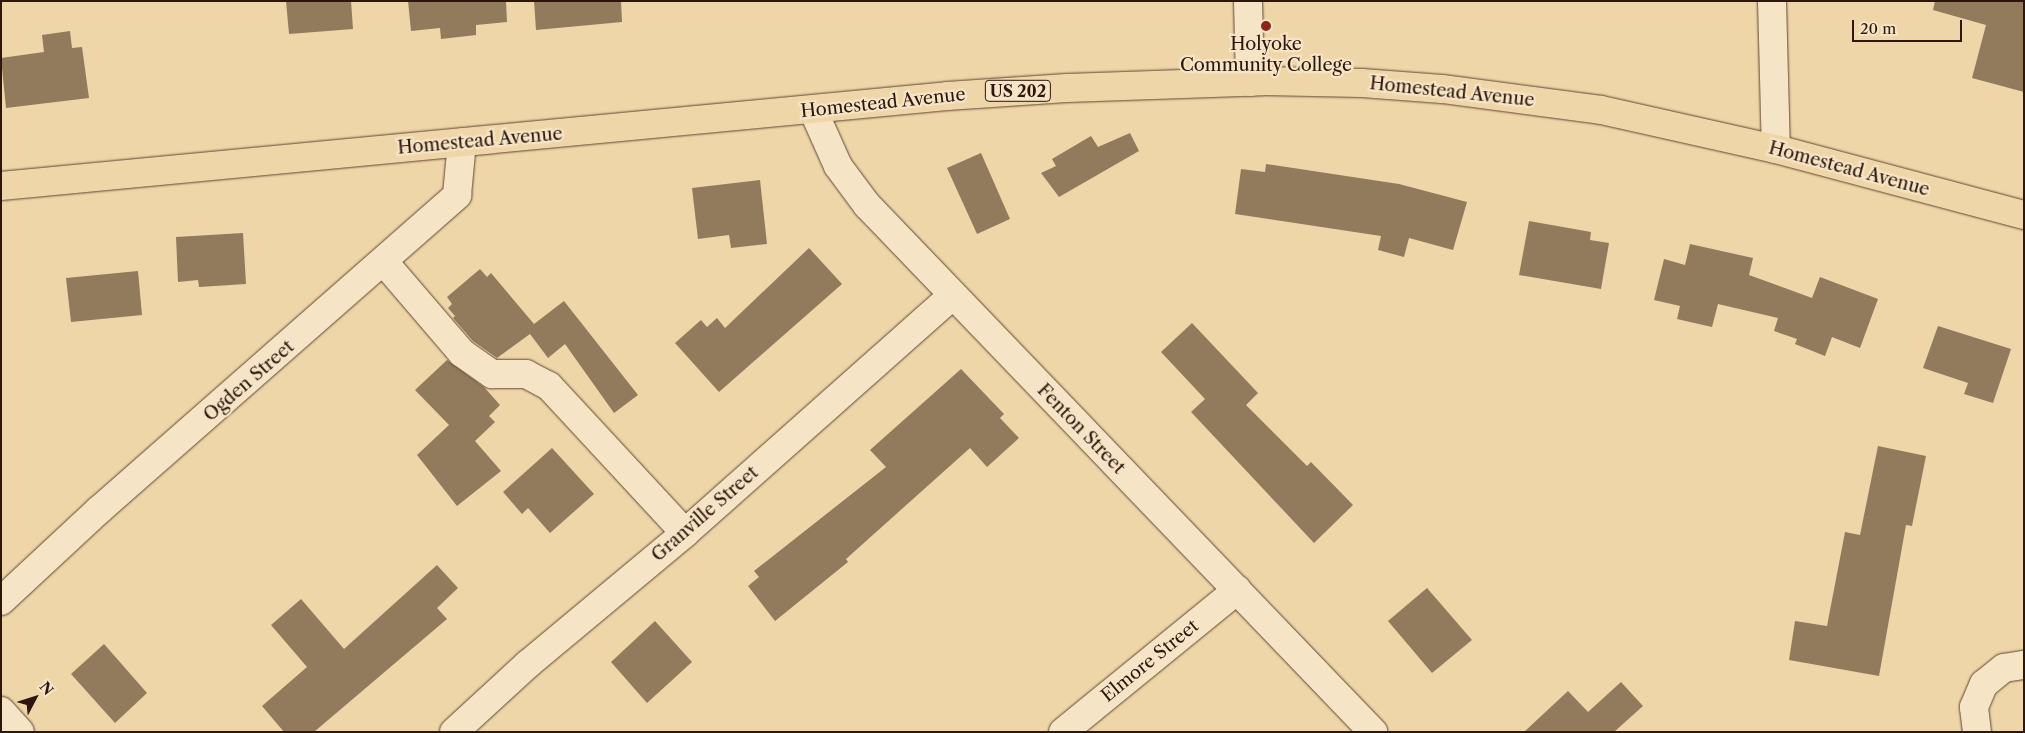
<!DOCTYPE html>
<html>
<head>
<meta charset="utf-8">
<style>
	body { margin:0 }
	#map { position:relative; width:2025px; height:733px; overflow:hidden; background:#efd6a8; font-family:"Libre Caslon Text",serif }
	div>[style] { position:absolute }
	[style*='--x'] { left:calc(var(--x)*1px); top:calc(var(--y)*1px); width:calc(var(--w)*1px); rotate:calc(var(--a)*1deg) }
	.building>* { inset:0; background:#927a5d }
	.roads { filter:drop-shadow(0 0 1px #5e4632) drop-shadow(0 0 1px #5e4632) }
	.minor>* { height:28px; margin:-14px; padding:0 14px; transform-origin:14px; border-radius:14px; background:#f5e4c6 }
	.major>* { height:28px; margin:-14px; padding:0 14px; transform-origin:14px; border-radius:14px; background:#efd6a8 }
	.dots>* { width:14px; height:14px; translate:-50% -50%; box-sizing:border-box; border:2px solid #f5e4c6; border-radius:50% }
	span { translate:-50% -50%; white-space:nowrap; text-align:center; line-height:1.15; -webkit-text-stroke:4.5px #f5e4c6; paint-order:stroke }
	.shield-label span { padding:1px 4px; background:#f5e4c6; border:1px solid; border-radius:4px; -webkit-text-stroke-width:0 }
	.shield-label { font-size:16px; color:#2d160b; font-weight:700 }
	.poi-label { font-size:18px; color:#2d160b }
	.street-label { font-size:18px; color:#2d160b }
	.frame { position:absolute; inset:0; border:2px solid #2d160b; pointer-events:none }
	.north { position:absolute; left:10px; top:673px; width:50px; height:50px; -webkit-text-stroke:4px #f5e4c6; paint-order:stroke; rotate:50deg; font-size:14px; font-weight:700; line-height:20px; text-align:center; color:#2d160b }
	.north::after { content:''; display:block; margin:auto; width:18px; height:22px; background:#2d160b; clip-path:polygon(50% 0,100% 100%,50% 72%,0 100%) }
	.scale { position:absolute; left:1852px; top:20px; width:110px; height:22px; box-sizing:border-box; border:2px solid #2d160b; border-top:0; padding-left:6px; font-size:15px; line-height:18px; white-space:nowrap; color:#2d160b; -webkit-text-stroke:4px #f5e4c6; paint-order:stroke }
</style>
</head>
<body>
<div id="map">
	<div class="building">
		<i style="clip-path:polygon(286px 1px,351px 1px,353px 29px,289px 34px)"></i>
		<i style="clip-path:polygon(408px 1px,506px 1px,507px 22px,476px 25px,476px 35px,441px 39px,440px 28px,411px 31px)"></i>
		<i style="clip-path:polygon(534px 1px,621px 1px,622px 22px,536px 30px)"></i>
		<i style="clip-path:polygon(1935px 1px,2024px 1px,2024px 92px,1972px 78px,1986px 25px,1933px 10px)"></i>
		<i style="clip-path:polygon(70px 31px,72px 48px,82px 47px,89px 98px,6px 108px,1px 58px,44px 52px,42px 35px)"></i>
		<i style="clip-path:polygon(1130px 133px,1139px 151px,1059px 197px,1041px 173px,1056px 166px,1052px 159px,1091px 136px,1098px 147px)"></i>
		<i style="clip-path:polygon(981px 153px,1010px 219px,977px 234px,947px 168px)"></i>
		<i style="clip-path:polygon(1266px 164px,1399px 184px,1467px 202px,1453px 250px,1409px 238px,1404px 257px,1378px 250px,1381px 236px,1235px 214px,1241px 169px,1265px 172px)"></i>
		<i style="clip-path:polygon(760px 180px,767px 244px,731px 248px,729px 235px,698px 239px,692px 188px)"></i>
		<i style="clip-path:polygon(1529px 221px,1591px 232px,1590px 240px,1609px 243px,1601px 289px,1519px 275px)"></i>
		<i style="clip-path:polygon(243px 233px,246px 284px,199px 287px,198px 280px,178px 282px,176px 237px)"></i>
		<i style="clip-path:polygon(1690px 244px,1753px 258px,1749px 275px,1812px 298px,1820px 277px,1878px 299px,1860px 348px,1832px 337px,1825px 356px,1795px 344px,1797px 339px,1774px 331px,1778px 318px,1718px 304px,1712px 327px,1677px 319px,1680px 306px,1654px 300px,1664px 259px,1685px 265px)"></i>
		<i style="clip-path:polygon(809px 248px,842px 284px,719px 392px,675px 343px,701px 320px,707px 327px,717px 318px,725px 328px)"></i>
		<i style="clip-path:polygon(480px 269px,487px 277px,491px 273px,534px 324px,564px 301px,638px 395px,614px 413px,565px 344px,548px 358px,530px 334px,497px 358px,473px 341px,453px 318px,455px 316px,448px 308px,452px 304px,447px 297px)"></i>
		<i style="clip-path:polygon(138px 271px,142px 315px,71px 322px,66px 278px)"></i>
		<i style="clip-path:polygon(1192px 323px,1258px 393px,1246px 405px,1307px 466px,1311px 462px,1353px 505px,1314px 543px,1191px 412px,1205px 399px,1161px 352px)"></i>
		<i style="clip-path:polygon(1938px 326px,2011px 349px,1993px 403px,1964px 394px,1968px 383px,1923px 368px)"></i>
		<i style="clip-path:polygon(447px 360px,484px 387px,500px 405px,489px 416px,495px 422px,475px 441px,501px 471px,457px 506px,417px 455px,449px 425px,415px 390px)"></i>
		<i style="clip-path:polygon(961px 369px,1004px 414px,1000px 418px,1019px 438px,987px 467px,970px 448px,846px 559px,848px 562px,775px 621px,748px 586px,759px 577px,754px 571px,886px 467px,870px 450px)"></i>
		<i style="clip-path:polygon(1878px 446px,1926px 456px,1912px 526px,1906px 525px,1879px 676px,1789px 660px,1795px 621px,1827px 626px,1845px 532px,1860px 535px)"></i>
		<i style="clip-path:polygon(552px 448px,594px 494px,550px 533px,528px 508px,522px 514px,503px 492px)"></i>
		<i style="clip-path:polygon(437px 565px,458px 588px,437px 608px,447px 619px,314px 732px,284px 732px,262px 706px,307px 667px,271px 625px,301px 599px,344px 649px)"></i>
		<i style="clip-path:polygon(1427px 588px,1472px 640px,1432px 673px,1388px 621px)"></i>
		<i style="clip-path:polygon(655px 621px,692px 662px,647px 703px,611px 662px)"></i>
		<i style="clip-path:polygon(104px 644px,147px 693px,115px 723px,71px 674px)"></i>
		<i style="clip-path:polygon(1621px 682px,1643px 706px,1614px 732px,1524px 732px,1568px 691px,1588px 712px)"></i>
	</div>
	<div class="roads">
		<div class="minor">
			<i style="--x:1248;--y:1;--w:81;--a:88.6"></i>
			<i style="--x:1772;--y:1;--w:148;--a:88.5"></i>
			<i style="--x:813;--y:110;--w:61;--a:65.9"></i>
			<i style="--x:838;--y:166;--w:49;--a:53.4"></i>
			<i style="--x:867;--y:205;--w:731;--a:46.16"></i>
			<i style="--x:384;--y:262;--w:120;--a:49.4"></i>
			<i style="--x:462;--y:353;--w:37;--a:35"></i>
			<i style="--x:492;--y:374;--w:34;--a:0"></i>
			<i style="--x:526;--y:374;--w:26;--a:28"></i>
			<i style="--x:549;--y:386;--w:200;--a:47.2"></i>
			<i style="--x:1;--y:601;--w:134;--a:-42.9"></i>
			<i style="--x:99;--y:510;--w:477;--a:-41.3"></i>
			<i style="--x:457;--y:195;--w:53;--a:-84.6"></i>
			<i style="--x:1;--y:711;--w:28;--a:48"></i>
			<i style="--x:454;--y:732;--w:100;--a:-42.6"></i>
			<i style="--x:528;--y:664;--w:204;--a:-39.8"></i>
			<i style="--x:685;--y:533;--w:358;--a:-41.6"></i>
			<i style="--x:1063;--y:732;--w:225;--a:-39.2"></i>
			<i style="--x:1977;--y:732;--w:25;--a:-97"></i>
			<i style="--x:1974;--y:707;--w:25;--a:-67"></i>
			<i style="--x:1984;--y:684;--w:26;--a:-39"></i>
			<i style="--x:2004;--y:668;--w:20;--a:-9"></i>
		</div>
		<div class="major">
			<i style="--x:1;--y:186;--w:950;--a:-5.43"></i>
			<i style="--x:947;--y:96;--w:120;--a:-3.8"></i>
			<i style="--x:1067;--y:88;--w:196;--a:-2"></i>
			<i style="--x:1263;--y:81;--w:99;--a:1.2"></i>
			<i style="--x:1362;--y:83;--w:80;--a:4.3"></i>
			<i style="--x:1442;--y:89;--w:160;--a:7.5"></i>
			<i style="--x:1601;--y:110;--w:179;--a:12.6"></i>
			<i style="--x:1776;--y:149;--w:257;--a:14.9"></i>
		</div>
	</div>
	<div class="dots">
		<i style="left:1266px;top:26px;background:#8f2418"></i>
	</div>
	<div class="shield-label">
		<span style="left:1018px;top:91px">US 202</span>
	</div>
	<div class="poi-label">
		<span style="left:1266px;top:55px">Holyoke<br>Community College</span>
	</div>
	<div class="street-label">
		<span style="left:1452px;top:92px;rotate:6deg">Homestead Avenue</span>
		<span style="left:883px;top:103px;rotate:-6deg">Homestead Avenue</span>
		<span style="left:480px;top:141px;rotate:-5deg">Homestead Avenue</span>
		<span style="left:1849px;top:169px;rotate:15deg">Homestead Avenue</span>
		<span style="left:249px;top:381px;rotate:-41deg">Ogden Street</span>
		<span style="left:1081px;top:429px;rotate:46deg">Fenton Street</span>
		<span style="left:705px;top:514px;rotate:-41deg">Granville Street</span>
		<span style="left:1150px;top:661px;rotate:-39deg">Elmore Street</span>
	</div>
	<div class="frame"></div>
	<div class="north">N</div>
	<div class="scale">20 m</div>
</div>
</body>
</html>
